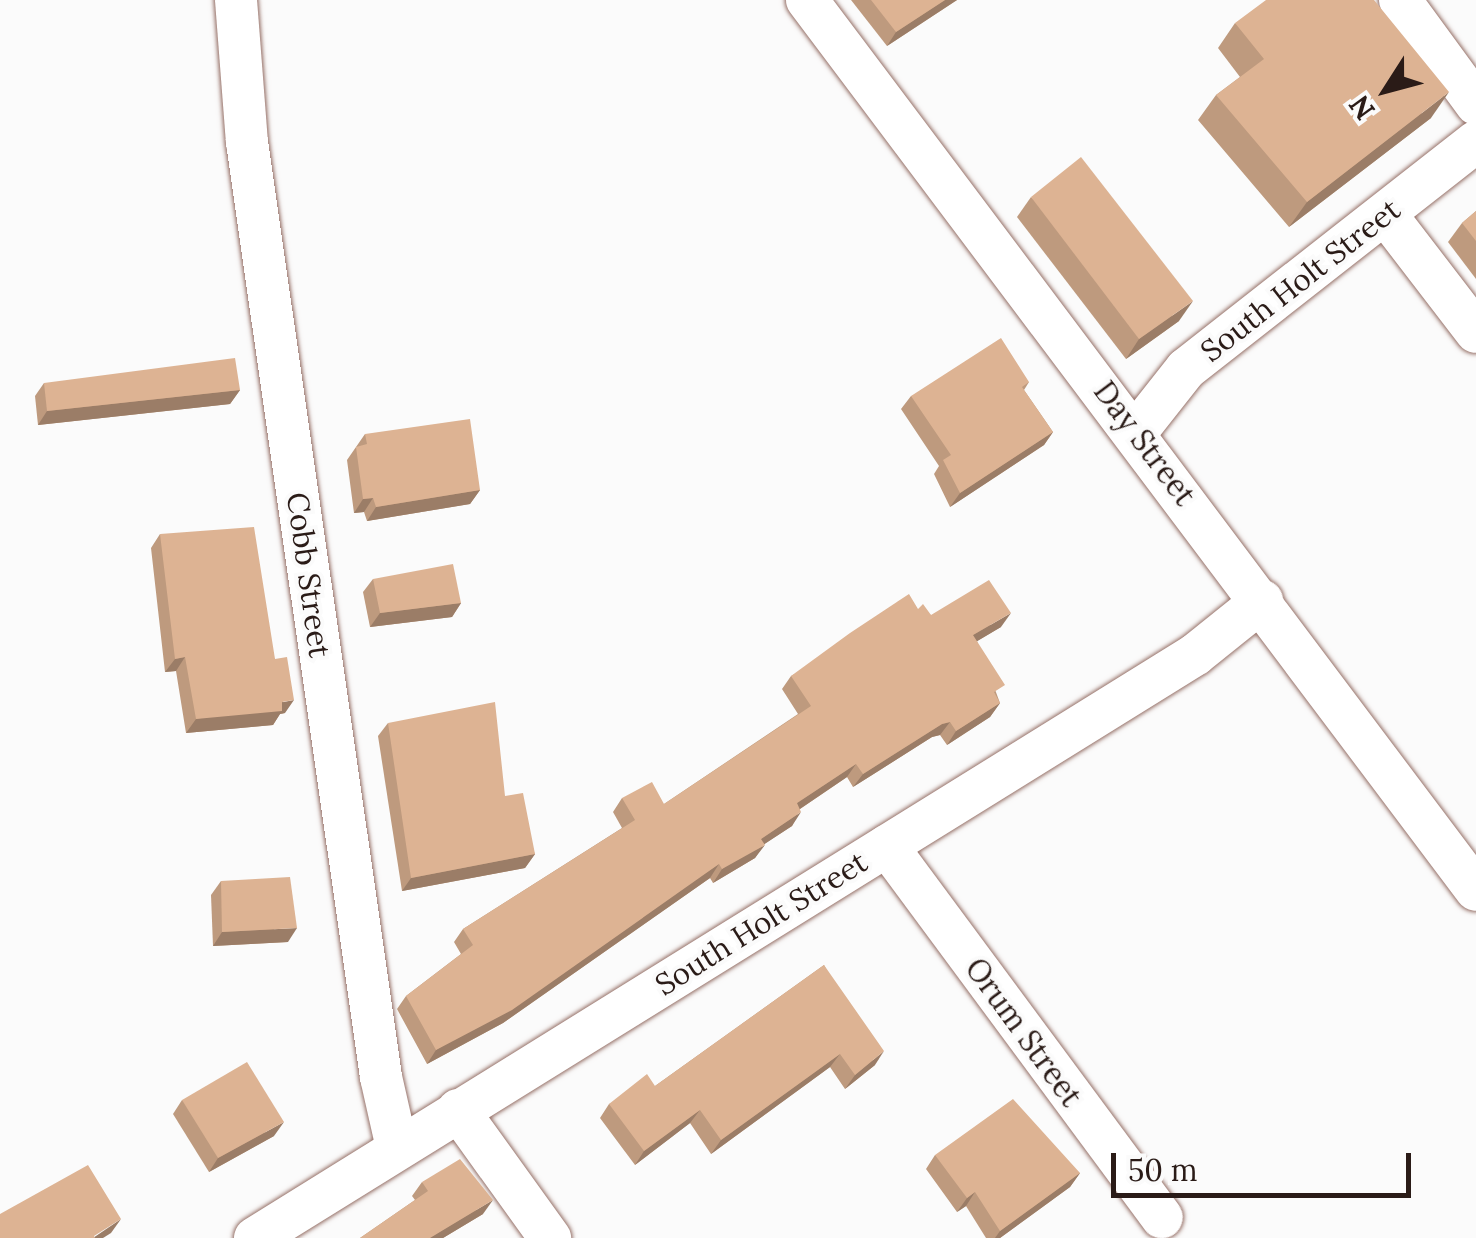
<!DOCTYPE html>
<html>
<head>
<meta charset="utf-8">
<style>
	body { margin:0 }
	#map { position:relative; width:1476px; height:1238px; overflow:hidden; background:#fbfbfb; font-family:Lora,serif }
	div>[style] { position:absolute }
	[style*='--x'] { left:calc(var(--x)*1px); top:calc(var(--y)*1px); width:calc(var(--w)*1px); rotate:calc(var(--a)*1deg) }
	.roads { filter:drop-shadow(0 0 2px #967168) drop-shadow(0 0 2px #967168) }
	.minor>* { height:42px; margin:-21px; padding:0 21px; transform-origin:21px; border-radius:21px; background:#fff }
	.wall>* { inset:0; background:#be9a7e }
	.shaded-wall>* { inset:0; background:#9b7d67 }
	.building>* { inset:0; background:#ddb393 }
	span { translate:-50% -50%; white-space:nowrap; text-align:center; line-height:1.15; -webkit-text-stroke:8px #fbfbfb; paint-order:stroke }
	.street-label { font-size:30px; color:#2a1b17 }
	.north { position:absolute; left:1336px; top:40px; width:100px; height:100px; -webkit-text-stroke:8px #fbfbfb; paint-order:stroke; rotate:234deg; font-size:28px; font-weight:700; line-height:40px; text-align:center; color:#2a1b17 }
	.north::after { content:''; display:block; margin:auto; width:35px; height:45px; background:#2a1b17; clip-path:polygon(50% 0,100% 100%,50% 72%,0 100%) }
	.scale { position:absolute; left:1111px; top:1153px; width:300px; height:45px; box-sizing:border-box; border:5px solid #2a1b17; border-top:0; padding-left:12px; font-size:30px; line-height:35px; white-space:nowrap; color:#2a1b17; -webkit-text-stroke:8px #fbfbfb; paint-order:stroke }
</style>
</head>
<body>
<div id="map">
	<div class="roads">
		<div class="minor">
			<i style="--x:236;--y:0;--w:142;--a:85.6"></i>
			<i style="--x:247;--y:142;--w:945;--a:81.84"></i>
			<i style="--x:381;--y:1077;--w:73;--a:77.3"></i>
			<i style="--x:807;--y:0;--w:1113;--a:53.07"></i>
			<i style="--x:1400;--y:0;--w:129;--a:53.8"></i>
			<i style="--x:1387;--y:216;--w:146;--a:52.5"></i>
			<i style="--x:1137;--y:431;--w:79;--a:-51.7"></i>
			<i style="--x:1186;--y:369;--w:368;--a:-38.1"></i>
			<i style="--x:887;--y:846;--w:462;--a:53.5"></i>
			<i style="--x:458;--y:1110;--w:158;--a:54.3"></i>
			<i style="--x:255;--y:1238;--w:1107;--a:-31.82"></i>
			<i style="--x:1196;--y:654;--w:85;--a:-38.8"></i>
		</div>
	</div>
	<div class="wall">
		<i style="clip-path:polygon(851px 0,957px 0,887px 46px)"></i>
		<i style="clip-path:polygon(1235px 23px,1431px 118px,1289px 227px,1198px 120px,1216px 95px,1240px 77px,1218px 48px)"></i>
		<i style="clip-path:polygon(1031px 197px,1179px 321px,1126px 359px,1017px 217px)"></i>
		<i style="clip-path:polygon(1476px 211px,1476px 279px,1448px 242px,1462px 223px)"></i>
		<i style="clip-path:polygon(1029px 382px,1024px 390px,1053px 432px,1044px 445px,950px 507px,934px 474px,939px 466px,901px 409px,911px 396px)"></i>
		<i style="clip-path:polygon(44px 383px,240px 390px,230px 404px,38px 425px,35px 396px)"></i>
		<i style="clip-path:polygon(365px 434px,480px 490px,470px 504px,367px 521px,364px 512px,354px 513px,347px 460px)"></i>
		<i style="clip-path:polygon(160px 534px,275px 659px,285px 713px,280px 714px,273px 725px,186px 733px,176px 671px,165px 672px,151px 548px)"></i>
		<i style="clip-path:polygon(373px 579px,461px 603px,452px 617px,370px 627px,363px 592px)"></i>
		<i style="clip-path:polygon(918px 609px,931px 615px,1001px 627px,977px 641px,1000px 703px,990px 717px,947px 745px,940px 735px,932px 737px,853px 787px,847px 777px,800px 809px,792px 826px,764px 844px,755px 858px,713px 883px,710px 878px,503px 1023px,427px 1064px,397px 1009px,406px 996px,461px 954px,454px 942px,463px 929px,622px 828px,613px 812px,622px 798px,664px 804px,798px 714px,782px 689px,791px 676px)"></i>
		<i style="clip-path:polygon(388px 723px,505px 796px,535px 854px,525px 868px,402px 891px,378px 736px)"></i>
		<i style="clip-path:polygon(221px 881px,288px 942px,213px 946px,211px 895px)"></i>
		<i style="clip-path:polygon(824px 965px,875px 1065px,845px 1089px,830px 1067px,711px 1154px,690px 1123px,635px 1165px,600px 1118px,609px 1104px,655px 1086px)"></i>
		<i style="clip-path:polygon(182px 1100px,274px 1136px,209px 1172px,173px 1114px)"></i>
		<i style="clip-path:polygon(935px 1155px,1080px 1173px,1070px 1187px,1000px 1238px,986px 1238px,966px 1206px,957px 1212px,926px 1169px)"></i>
		<i style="clip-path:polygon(422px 1182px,483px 1214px,443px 1238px,360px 1238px,415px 1200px,412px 1196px)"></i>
	</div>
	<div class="shaded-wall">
		<i style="clip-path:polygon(945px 0,957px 0,887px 46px,896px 32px)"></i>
		<i style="clip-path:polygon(1449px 92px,1431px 118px,1289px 227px,1307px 202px)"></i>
		<i style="clip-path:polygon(1193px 301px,1179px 321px,1126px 359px,1139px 339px)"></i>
		<i style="clip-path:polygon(240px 390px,230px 404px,38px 425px,47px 411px)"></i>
		<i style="clip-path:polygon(1053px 432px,1044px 445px,950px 507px,960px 493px)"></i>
		<i style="clip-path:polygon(480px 490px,470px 504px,367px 521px,376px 507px)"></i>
		<i style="clip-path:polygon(373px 498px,364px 512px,354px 513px,363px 499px)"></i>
		<i style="clip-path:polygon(461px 603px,452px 617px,370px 627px,380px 613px)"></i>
		<i style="clip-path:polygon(1011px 613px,1001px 627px,964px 649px,973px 635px)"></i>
		<i style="clip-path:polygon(185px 657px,176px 671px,165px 672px,175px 659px)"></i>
		<i style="clip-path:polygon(294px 700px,285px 713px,280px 714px,273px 725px,186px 733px,196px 719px)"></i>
		<i style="clip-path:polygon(1000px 703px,990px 717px,947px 745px,956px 731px)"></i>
		<i style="clip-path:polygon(950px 722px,940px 735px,932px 737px,853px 787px,863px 774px,942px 724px)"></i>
		<i style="clip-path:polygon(856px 764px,847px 777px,788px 817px,797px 803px)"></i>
		<i style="clip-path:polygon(801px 812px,792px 826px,754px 851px,765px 845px,755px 858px,713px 883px,722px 869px,761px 839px)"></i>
		<i style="clip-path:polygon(535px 854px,525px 868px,402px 891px,411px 878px)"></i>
		<i style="clip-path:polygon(719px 864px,710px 878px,503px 1023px,427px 1064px,436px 1050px)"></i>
		<i style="clip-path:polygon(297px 928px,288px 942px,213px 946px,222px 932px)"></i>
		<i style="clip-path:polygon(884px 1051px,875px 1065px,845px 1089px,855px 1075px)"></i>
		<i style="clip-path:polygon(840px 1054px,830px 1067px,711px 1154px,721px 1140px)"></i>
		<i style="clip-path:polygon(700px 1110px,690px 1123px,635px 1165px,644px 1151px)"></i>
		<i style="clip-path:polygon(284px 1122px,274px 1136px,209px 1172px,218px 1158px)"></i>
		<i style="clip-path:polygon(1080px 1173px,1070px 1187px,1000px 1238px,995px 1238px,1000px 1231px)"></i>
		<i style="clip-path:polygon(975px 1192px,966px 1206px,957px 1212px,967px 1198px)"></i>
		<i style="clip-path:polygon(493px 1200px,483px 1214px,443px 1238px,429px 1238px)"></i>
		<i style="clip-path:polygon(121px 1219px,111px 1233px,103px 1238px,93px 1238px)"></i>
	</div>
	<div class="building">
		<i style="clip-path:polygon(871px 0,945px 0,896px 32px)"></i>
		<i style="clip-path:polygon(1266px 0,1374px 0,1449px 92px,1307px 202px,1216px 95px,1264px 59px,1235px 23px)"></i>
		<i style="clip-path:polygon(1081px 157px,1193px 301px,1139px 339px,1031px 197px)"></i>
		<i style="clip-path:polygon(1476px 211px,1476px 241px,1462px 223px)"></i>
		<i style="clip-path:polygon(1001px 338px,1029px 382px,1022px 387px,1053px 432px,960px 493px,943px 460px,951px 455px,911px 396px)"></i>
		<i style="clip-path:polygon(235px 358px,240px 390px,47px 411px,44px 383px)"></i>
		<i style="clip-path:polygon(470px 419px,480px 490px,376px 507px,373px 498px,363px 499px,356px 447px,367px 444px,365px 434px)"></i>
		<i style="clip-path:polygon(254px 527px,275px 659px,287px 657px,294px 700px,282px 702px,282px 711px,196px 719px,185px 657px,175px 659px,160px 534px)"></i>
		<i style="clip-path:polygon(453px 564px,461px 603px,380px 613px,373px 579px)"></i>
		<i style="clip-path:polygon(989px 580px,1011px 613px,973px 635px,1005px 685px,994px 692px,1000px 703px,956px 731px,950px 722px,942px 724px,863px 774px,856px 764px,797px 803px,801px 812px,761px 839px,765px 845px,722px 869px,719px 864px,512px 1010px,436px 1050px,406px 996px,473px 945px,463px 929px,635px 820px,622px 798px,652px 782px,664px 804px,811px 706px,791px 676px,850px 633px,909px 594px,918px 609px,923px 604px,931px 615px)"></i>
		<i style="clip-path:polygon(495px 702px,505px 796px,523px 793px,535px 854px,411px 878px,388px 723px)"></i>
		<i style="clip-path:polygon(290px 877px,297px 928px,222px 932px,221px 881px)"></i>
		<i style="clip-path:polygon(824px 965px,884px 1051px,855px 1075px,840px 1054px,721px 1140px,700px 1110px,644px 1151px,609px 1104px,647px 1074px,655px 1086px)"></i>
		<i style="clip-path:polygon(247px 1062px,284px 1122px,218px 1158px,182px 1100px)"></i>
		<i style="clip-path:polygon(1013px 1099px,1080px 1173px,1000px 1231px,975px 1192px,967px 1198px,935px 1155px)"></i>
		<i style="clip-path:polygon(460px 1159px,493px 1200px,430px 1238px,360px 1238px,428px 1191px,422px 1182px)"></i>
		<i style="clip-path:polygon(88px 1165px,121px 1219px,94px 1236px,95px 1238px,0 1238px,0 1214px)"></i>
	</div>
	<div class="street-label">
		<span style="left:1300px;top:280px;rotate:-38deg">South Holt Street</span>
		<span style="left:1145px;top:443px;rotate:53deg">Day Street</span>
		<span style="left:309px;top:575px;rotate:82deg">Cobb Street</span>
		<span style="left:761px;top:923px;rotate:-32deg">South Holt Street</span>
		<span style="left:1024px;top:1032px;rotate:54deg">Orum Street</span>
	</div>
	<div class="north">N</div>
	<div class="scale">50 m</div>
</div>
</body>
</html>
